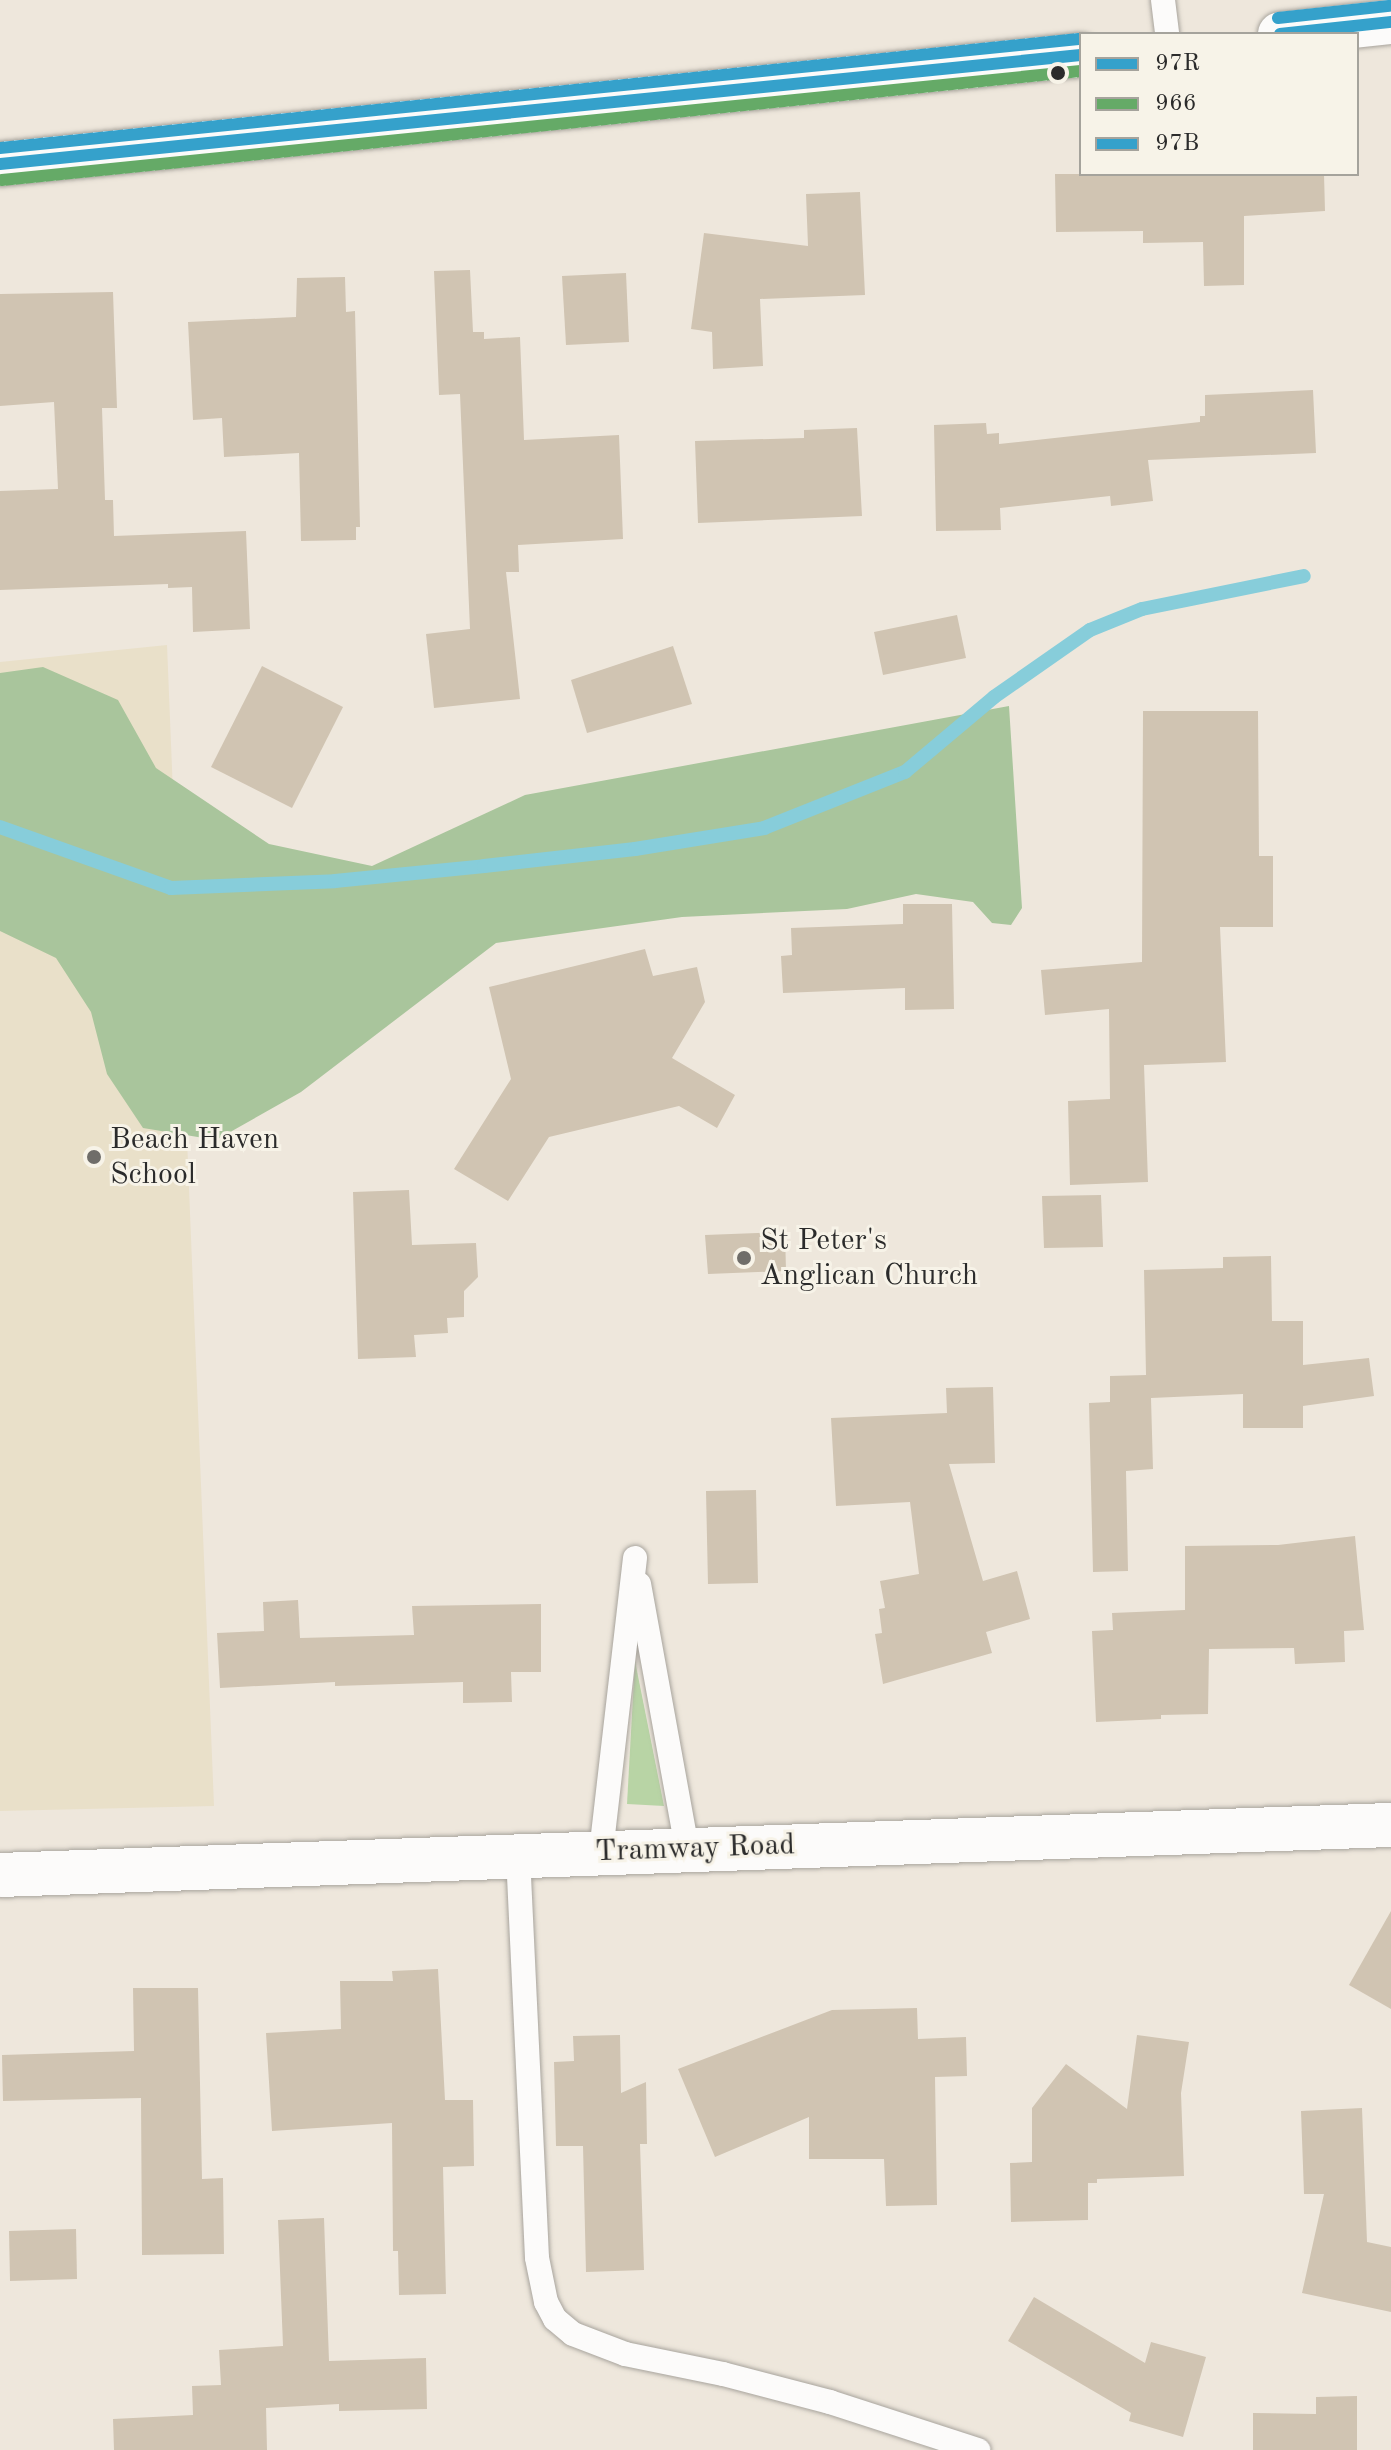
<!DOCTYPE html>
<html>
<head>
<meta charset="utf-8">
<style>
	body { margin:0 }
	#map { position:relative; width:1391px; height:2450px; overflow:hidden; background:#eee7dc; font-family:"Old Standard TT",serif }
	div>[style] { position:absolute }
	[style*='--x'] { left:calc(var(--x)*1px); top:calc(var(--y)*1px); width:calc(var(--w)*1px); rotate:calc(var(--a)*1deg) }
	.built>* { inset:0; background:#e9e0c9 }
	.green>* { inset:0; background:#b8d4a5 }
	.forest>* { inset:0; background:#a9c59c }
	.stream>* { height:14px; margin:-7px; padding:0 7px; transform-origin:7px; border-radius:7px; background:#87cdda }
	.building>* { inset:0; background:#d0c4b2 }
	.roads { filter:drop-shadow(0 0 2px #a8a49d) drop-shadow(0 0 2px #a8a49d) }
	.lane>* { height:24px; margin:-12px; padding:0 12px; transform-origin:12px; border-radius:12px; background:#fcfbfa }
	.street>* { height:44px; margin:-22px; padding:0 22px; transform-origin:22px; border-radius:22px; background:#fcfbfa }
	.secondary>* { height:44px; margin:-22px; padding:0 22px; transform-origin:22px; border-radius:22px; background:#fcfbfa }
	.bus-1>* { height:12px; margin:-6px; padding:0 6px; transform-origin:6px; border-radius:6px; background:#35a1cb }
	.bus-2>* { height:12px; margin:-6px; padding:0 6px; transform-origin:6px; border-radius:6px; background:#65aa67 }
	.bus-3>* { height:12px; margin:-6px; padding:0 6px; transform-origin:6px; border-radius:6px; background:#35a1cb }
	.dots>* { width:22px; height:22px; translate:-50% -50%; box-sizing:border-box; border:4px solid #f7f3e8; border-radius:50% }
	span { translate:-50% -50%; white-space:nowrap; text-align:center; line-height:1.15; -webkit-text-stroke:6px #f7f3e8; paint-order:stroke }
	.poi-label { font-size:30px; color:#2b2b2b }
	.left { translate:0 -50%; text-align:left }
	.street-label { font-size:30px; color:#2b2b2b }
	.legend { position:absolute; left:1079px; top:32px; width:280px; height:144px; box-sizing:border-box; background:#f7f3e8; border:2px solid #a5a39c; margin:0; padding:10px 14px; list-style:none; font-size:24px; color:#2b2b2b }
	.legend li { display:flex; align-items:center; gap:16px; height:40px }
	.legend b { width:40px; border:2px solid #a5a39c }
</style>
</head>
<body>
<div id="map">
	<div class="built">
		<i style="clip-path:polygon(167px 645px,214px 1806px,0 1811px,0 662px)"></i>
	</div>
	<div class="green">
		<i style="clip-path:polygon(635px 1661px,664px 1806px,627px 1804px)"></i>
	</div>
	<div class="forest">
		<i style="clip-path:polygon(43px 667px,118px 700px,156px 768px,269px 844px,372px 866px,525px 795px,1009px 706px,1022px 908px,1011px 925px,992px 923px,973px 902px,916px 894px,847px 909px,682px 917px,496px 943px,301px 1092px,216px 1140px,143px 1128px,107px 1074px,91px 1012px,56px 958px,0 931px,0 673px)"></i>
	</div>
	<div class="stream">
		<i style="--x:0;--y:827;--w:182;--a:19.6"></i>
		<i style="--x:171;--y:888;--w:164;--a:-2.4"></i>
		<i style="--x:335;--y:881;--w:150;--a:-5.7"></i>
		<i style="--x:484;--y:866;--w:152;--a:-6.4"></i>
		<i style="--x:635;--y:849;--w:131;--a:-9.2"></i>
		<i style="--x:764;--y:828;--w:152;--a:-21.7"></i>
		<i style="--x:905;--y:772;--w:116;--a:-40.1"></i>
		<i style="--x:994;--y:697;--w:117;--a:-34.9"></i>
		<i style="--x:1090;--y:630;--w:56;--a:-22"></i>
		<i style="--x:1142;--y:609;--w:165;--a:-11.5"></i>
	</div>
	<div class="building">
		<i style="clip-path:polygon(1055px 174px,1324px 174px,1325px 211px,1244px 216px,1244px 285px,1204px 286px,1203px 242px,1143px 243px,1143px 231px,1056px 232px)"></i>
		<i style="clip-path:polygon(860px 192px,865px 295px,760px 299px,763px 366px,713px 369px,712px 332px,691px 329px,704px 233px,808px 246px,806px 194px)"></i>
		<i style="clip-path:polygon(470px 270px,473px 332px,484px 332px,484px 339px,520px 337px,524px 440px,619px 435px,623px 539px,518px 545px,519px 572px,506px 572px,520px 699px,434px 708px,426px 634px,470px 629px,460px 394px,439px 395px,434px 271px)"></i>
		<i style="clip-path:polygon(626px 273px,629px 342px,566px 345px,562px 276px)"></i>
		<i style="clip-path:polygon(345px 277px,346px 312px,355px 311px,360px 527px,356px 527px,356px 540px,301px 541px,299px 453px,224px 457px,222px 418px,193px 420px,188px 322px,296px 317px,297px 278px)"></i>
		<i style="clip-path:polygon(113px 292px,117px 408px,102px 408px,105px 500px,113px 500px,114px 536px,246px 531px,250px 629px,193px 632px,192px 587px,168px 588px,168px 584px,0 590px,0 491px,58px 489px,54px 402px,0 406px,0 294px)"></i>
		<i style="clip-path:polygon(1313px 390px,1316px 453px,1148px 460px,1153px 501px,1111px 506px,1110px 496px,1000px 508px,1001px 530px,936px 531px,934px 425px,986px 423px,987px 434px,999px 433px,999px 444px,1200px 422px,1200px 416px,1205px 416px,1205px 395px)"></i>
		<i style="clip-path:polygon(857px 428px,862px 516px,698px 523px,695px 441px,804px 438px,804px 430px)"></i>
		<i style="clip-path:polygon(957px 615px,966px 658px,883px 675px,874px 632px)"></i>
		<i style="clip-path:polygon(673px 646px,692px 704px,587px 733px,571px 680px)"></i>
		<i style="clip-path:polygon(262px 666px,343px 707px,292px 808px,211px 767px)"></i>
		<i style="clip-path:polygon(1143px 711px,1258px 711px,1259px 856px,1273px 856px,1273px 927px,1220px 927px,1226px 1062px,1144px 1065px,1148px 1182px,1070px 1185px,1068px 1101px,1110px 1099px,1109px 1009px,1045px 1015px,1041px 970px,1142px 962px)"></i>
		<i style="clip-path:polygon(903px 904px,952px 904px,954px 1009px,905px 1010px,905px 988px,783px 993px,781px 956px,792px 955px,791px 928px,903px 924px)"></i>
		<i style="clip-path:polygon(645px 949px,653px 976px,697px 967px,705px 1002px,672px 1058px,735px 1095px,717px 1128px,679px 1106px,549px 1137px,508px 1201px,454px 1169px,511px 1079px,489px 987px)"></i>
		<i style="clip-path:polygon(409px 1190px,412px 1245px,476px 1243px,478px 1277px,464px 1291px,464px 1317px,447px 1318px,448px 1333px,414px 1335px,416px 1357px,358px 1359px,353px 1192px)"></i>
		<i style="clip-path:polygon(1101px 1195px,1103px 1247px,1044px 1248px,1042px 1196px)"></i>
		<i style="clip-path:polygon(785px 1232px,786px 1271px,708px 1274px,705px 1235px)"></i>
		<i style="clip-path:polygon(1271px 1256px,1272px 1321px,1303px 1321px,1303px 1365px,1369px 1358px,1374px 1396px,1303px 1406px,1303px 1428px,1243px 1428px,1243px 1394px,1151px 1398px,1153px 1469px,1126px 1471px,1128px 1571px,1093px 1572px,1089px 1403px,1110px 1402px,1110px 1376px,1146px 1375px,1144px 1270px,1223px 1268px,1223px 1257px)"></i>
		<i style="clip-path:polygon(993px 1387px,995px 1463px,949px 1464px,983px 1581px,1017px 1571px,1030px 1619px,986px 1632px,992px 1653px,883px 1684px,875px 1634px,882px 1633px,879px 1609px,885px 1608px,880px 1581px,919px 1574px,910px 1502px,836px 1506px,831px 1418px,947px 1413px,946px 1388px)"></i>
		<i style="clip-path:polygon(756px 1490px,758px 1583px,708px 1584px,706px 1491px)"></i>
		<i style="clip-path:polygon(1355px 1536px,1364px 1630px,1344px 1631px,1345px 1662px,1295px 1664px,1294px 1648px,1209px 1649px,1208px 1714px,1161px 1715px,1161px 1719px,1096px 1722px,1092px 1631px,1113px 1630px,1112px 1613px,1185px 1610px,1185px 1546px,1278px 1545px)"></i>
		<i style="clip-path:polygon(298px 1600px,300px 1638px,414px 1635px,412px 1606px,541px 1604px,541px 1672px,511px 1672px,512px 1702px,463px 1703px,463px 1682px,335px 1686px,335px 1682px,220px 1688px,217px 1633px,264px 1631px,263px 1602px)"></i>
		<i style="clip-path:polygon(1391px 1911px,1391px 2009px,1349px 1985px)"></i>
		<i style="clip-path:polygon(438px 1969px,445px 2100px,473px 2100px,474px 2166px,443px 2167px,446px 2294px,399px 2295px,398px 2251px,393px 2251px,392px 2123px,272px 2131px,266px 2033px,341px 2029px,340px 1981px,393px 1981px,392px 1971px)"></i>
		<i style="clip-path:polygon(133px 1988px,198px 1988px,202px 2179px,223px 2178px,224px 2254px,142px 2255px,141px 2098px,3px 2101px,2px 2055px,134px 2051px)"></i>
		<i style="clip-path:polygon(917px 2008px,918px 2039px,966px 2037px,967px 2076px,935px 2077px,937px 2205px,886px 2206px,884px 2159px,809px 2159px,809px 2117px,715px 2157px,678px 2069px,832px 2010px)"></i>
		<i style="clip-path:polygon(620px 2035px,621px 2093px,646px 2082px,647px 2144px,640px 2144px,644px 2270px,586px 2272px,583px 2146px,556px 2146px,554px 2062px,574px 2061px,573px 2036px)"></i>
		<i style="clip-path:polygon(1137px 2035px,1189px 2042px,1181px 2093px,1184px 2176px,1097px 2179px,1097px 2183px,1088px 2183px,1088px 2220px,1011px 2222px,1010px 2163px,1032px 2162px,1032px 2108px,1066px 2064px,1127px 2109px)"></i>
		<i style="clip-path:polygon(1362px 2108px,1367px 2242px,1391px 2247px,1391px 2312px,1302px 2293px,1324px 2194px,1304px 2194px,1301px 2111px)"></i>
		<i style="clip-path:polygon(324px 2218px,329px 2361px,426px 2358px,427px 2409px,339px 2411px,339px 2404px,266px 2408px,267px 2450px,114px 2450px,113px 2419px,193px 2415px,192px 2386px,221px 2385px,219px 2350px,283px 2346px,278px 2220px)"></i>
		<i style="clip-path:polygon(76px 2229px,77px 2279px,10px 2281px,9px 2231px)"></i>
		<i style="clip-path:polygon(1034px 2297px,1145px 2363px,1151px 2342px,1206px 2357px,1183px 2437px,1129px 2421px,1131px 2413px,1008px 2341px)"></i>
		<i style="clip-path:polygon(1357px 2396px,1357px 2450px,1253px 2450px,1253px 2413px,1316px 2414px,1316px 2397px)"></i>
	</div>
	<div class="roads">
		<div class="lane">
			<i style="--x:1163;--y:0;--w:34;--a:83"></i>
			<i style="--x:639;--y:1584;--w:268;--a:79.7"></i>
			<i style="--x:601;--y:1852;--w:296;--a:-83.4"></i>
			<i style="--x:518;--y:1855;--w:403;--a:87.3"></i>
			<i style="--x:537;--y:2258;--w:45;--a:78.4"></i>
			<i style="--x:546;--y:2302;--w:19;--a:62"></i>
			<i style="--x:555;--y:2319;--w:23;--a:40"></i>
			<i style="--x:573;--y:2334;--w:56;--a:21"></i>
			<i style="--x:625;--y:2354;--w:100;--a:11.5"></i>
			<i style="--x:723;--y:2374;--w:111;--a:14.7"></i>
			<i style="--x:830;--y:2402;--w:156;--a:18"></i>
		</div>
		<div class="street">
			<i style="--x:0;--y:1875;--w:1392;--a:-2.06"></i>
		</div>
		<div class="secondary">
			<i style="--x:1280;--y:34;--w:112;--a:-6.2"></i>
			<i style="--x:0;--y:164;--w:1086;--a:-5.76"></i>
		</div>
	</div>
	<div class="bus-1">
		<i style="--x:1280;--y:34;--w:112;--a:-6.2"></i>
		<i style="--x:0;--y:164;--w:1086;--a:-5.76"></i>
	</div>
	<div class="bus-2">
		<i style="--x:2;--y:180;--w:1084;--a:-5.77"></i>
	</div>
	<div class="bus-3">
		<i style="--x:1278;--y:18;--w:112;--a:-6.2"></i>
		<i style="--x:0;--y:148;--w:1084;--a:-5.77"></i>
	</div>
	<div class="dots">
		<i style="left:1058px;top:73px;background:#2b2b2b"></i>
		<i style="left:94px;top:1157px;background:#6f6d69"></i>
		<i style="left:744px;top:1258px;background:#6f6d69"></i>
	</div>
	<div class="poi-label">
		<span class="left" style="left:110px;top:1157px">Beach Haven<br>School</span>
		<span class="left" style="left:760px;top:1258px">St Peter's<br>Anglican Church</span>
	</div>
	<div class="street-label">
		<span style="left:695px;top:1849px;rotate:-2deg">Tramway Road</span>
	</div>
	<ul class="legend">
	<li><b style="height:10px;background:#35a1cb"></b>97R</li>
	<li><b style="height:10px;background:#65aa67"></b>966</li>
	<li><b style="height:10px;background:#35a1cb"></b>97B</li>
	</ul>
</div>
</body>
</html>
